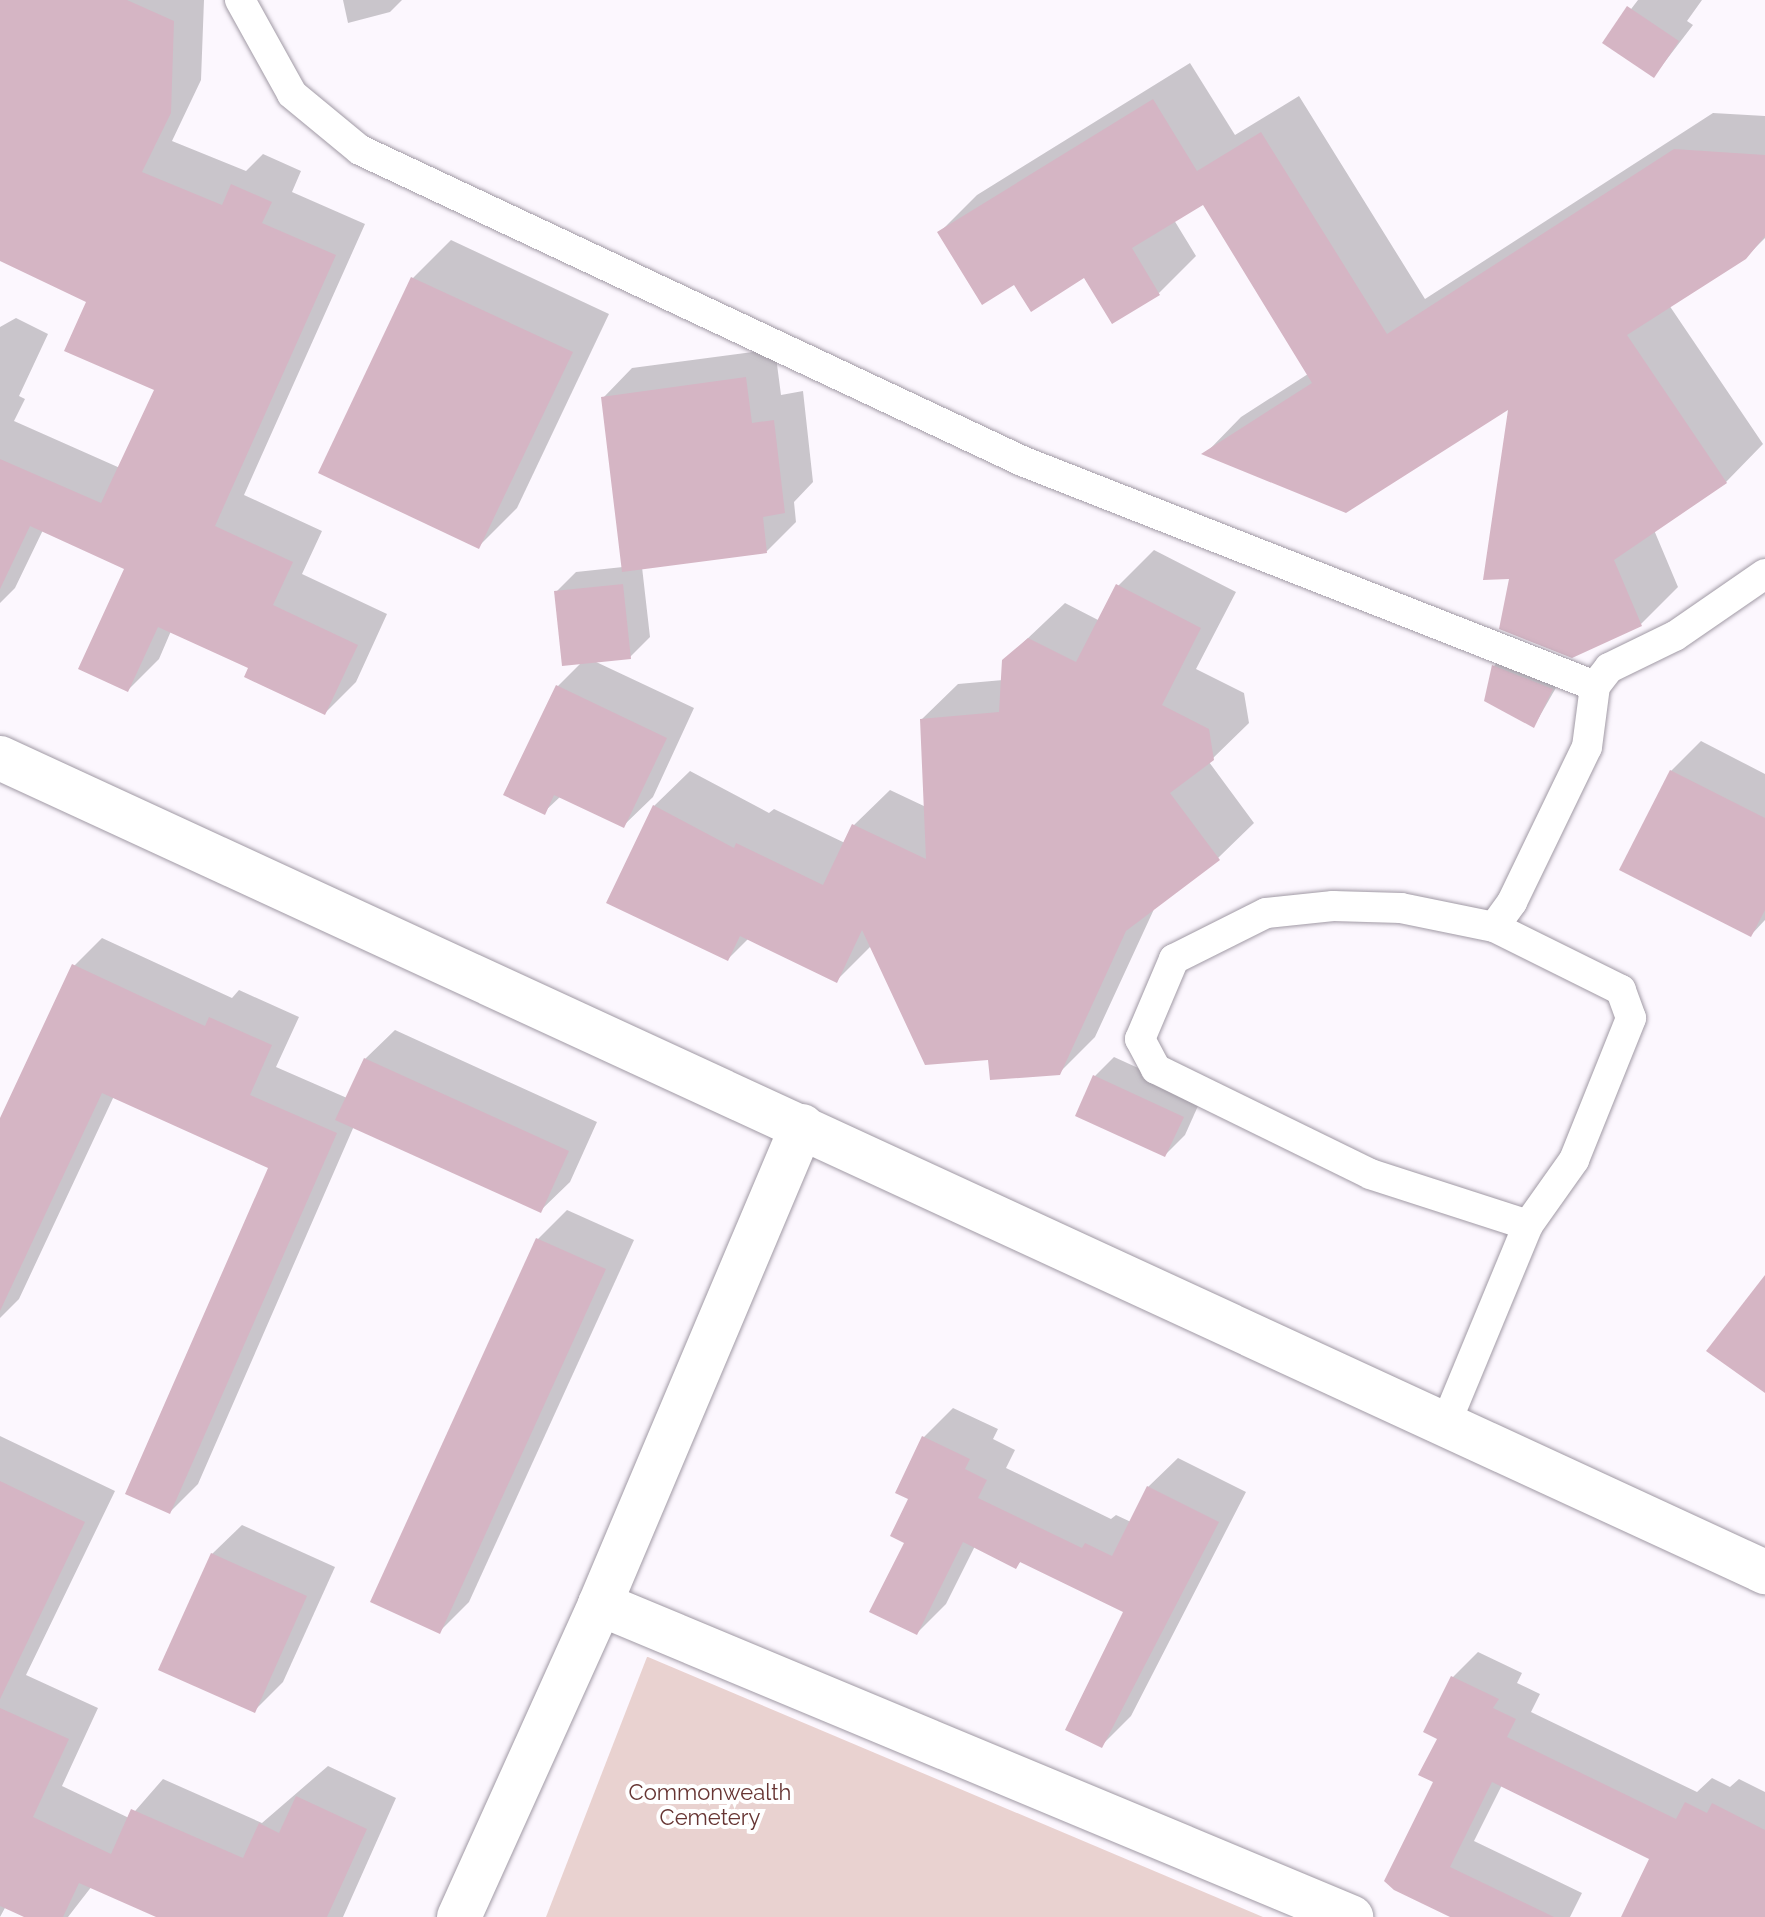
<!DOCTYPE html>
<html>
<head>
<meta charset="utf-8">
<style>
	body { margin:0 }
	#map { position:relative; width:1765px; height:1917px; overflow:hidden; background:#fcf7fe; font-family:Raleway,sans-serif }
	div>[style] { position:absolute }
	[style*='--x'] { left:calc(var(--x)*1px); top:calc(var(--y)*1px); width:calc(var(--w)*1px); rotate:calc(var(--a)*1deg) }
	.green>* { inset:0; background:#e9d2d0 }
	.shadow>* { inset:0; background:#0003 }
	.building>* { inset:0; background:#d5b5c4 }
	.roads { filter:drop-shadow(0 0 2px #a19aa5) drop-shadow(0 0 2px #a19aa5) }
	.lane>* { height:30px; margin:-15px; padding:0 15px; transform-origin:15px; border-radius:15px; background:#fff }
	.street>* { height:44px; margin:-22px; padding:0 22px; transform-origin:22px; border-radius:22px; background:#fff }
	.secondary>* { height:44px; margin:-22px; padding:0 22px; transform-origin:22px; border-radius:22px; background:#fff }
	span { translate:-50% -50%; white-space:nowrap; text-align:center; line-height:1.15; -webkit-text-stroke:8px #fff; paint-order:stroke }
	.park-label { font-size:22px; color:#673533 }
</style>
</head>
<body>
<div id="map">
	<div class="green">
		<i style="clip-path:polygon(647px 1657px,648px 1657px,1263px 1917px,546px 1917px)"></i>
	</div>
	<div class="shadow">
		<i style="clip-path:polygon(0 0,204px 0,201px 80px,172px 141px,246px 171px,263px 154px,301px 171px,292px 192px,365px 224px,244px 495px,322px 531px,302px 574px,387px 614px,356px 682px,325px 713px,250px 667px,171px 631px,159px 659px,128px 690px,127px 568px,43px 530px,15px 588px,0 603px,0 327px,16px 318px,48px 334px,19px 396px,25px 399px,14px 421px,120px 468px,157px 389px,89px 301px,0 258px)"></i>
		<i style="clip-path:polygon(343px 0,402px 0,390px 12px,348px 23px)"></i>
		<i style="clip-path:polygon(1638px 0,1702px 0,1687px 21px,1693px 25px,1654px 76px,1605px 43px)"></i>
		<i style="clip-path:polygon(1190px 63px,1235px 135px,1299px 96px,1425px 299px,1713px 113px,1765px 116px,1765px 238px,1745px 258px,1669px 305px,1763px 444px,1726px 482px,1654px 530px,1678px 587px,1641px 624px,1512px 576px,1510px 406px,1205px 454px,1241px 417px,1308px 374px,1203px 202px,1174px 220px,1196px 256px,1159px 293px,1084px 275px,1015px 282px,940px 232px,977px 195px)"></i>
		<i style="clip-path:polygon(451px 240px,609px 314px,517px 508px,479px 546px,413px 278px)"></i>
		<i style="clip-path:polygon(775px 349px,781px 395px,803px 391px,813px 482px,794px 502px,796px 522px,767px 551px,642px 567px,650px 637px,630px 657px,594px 661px,694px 708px,653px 797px,623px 826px,561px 796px,544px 812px,557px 687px,582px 662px,556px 592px,576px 572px,623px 567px,603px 398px,632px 368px)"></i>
		<i style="clip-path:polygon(1154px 550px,1236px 592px,1196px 669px,1244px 693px,1249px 723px,1209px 762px,1254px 823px,1218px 858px,1155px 907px,1095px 1037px,1059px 1073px,989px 1058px,872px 945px,837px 980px,749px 938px,728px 959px,654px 806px,690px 771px,769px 813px,774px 809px,845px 843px,854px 825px,890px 790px,926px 807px,922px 719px,958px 684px,1003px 680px,1004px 661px,1065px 603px,1100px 621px,1118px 586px)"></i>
		<i style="clip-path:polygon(1503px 656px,1561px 679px,1534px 726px,1494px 666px)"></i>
		<i style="clip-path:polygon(1701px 741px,1765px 774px,1765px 920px,1751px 935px,1621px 869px,1671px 771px)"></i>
		<i style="clip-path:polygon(102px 938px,232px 998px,239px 990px,299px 1017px,276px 1067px,347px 1098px,365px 1059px,395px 1030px,597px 1122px,570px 1182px,540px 1211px,354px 1126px,198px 1484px,170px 1512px,271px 1167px,114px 1096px,19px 1299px,0 1318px,0 1123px,74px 966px)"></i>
		<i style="clip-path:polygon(1114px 1057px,1202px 1097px,1185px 1135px,1165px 1155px,1094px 1077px)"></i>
		<i style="clip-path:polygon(567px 1210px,634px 1240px,469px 1602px,440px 1631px,538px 1239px)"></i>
		<i style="clip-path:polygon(953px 1408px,998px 1429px,993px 1439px,1015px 1450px,1006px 1468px,1111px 1519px,1116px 1515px,1131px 1522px,1148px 1487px,1178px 1458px,1246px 1492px,1131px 1716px,1101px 1746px,1126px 1611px,1022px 1560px,1016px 1566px,975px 1546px,946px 1604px,917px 1633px,907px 1542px,910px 1499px,924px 1437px)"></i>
		<i style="clip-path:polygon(0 1436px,115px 1491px,26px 1675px,98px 1708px,62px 1786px,129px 1818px,163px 1779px,262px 1823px,328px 1766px,396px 1798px,343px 1917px,161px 1917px,92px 1886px,68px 1917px,29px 1917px,6px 1906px,0 1917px)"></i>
		<i style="clip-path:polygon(242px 1525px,335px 1567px,283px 1682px,254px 1711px,212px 1554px)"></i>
		<i style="clip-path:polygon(1478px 1652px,1522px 1673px,1517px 1683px,1540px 1694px,1531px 1712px,1697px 1792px,1712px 1778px,1730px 1787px,1739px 1779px,1765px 1792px,1765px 1917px,1623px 1917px,1652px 1858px,1502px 1785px,1474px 1841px,1582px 1893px,1570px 1917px,1464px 1917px,1386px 1880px,1436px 1781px,1453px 1677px)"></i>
	</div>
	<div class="building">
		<i style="clip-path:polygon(0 0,127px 0,174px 21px,171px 113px,142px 172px,222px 205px,231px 184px,272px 202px,262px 223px,336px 255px,215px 526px,293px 562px,273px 605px,358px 645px,325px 715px,244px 677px,248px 668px,158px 627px,128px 692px,78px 669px,124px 569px,30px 526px,0 589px,0 459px,101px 503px,154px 390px,64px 351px,86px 302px,0 261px)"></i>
		<i style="clip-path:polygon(1627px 6px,1679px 41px,1654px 78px,1602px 43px)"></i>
		<i style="clip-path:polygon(1153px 99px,1197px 171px,1261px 132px,1387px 334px,1674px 149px,1765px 155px,1765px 236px,1746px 259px,1627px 335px,1727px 483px,1614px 560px,1642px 626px,1572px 658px,1499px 629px,1509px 579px,1483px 580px,1508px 410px,1346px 513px,1201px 454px,1312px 383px,1203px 205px,1132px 248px,1160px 295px,1112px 324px,1084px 278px,1031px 312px,1014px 285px,982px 305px,937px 232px)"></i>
		<i style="clip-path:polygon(411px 277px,573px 352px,479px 549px,318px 473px)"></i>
		<i style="clip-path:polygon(746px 377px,752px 423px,774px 420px,785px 513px,763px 517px,767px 553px,622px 572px,601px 397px)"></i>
		<i style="clip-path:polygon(623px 584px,631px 659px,562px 666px,554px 591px)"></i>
		<i style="clip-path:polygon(1116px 584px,1201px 628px,1162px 705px,1209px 729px,1214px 760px,1170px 793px,1220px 860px,1126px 931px,1060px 1075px,990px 1080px,988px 1060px,925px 1065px,862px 930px,837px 983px,740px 936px,728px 961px,606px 903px,653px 805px,734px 848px,736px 843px,823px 885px,852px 824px,926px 859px,920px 719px,999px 712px,1002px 660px,1028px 638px,1076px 662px)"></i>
		<i style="clip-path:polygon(1492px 665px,1553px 689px,1534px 728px,1484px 701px)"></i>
		<i style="clip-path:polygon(556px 685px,667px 738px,624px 828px,554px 795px,545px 815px,503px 795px)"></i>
		<i style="clip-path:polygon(1670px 770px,1765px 818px,1765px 910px,1751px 937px,1619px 870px)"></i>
		<i style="clip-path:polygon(72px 964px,205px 1026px,209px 1017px,272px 1045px,250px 1095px,337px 1133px,170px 1514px,125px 1494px,268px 1168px,102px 1093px,0 1311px,0 1118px)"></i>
		<i style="clip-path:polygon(364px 1058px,569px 1151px,541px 1213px,335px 1120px)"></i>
		<i style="clip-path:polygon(1093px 1075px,1184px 1117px,1165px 1157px,1075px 1116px)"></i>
		<i style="clip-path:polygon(536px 1238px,606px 1269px,440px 1634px,370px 1602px)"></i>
		<i style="clip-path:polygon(1765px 1275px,1765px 1393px,1706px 1351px)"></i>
		<i style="clip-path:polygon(922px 1436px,970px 1459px,965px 1469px,987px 1480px,978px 1498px,1082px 1548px,1085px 1543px,1112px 1556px,1147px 1486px,1219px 1522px,1102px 1748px,1065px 1730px,1123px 1612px,1020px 1562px,1016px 1569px,963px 1542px,917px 1635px,869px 1612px,904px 1543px,890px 1536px,908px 1499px,895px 1493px)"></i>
		<i style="clip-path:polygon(0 1481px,85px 1522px,0 1699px)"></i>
		<i style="clip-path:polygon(211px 1553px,307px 1596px,255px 1713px,158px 1670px)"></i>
		<i style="clip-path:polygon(1451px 1676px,1499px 1699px,1493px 1708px,1516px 1719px,1507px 1737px,1676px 1819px,1685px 1802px,1707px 1813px,1712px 1803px,1765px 1830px,1765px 1917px,1621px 1917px,1649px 1859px,1492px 1782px,1450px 1867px,1554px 1917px,1450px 1917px,1394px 1890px,1384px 1881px,1433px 1782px,1418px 1775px,1437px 1739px,1423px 1732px)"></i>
		<i style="clip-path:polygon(0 1708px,69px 1739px,33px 1817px,111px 1854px,131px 1809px,243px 1858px,259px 1823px,279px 1833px,296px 1796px,367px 1829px,327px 1917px,156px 1917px,79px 1883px,63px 1917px,24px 1917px,0 1906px)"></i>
	</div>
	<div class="roads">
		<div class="lane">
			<i style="--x:240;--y:0;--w:107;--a:61"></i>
			<i style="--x:292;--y:94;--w:88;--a:39.5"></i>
			<i style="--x:360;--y:150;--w:731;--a:25.16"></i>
			<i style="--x:1022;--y:461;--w:616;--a:21.44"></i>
			<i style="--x:1494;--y:927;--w:31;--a:-54"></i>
			<i style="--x:1512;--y:902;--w:172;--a:-64.2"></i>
			<i style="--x:1587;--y:747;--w:62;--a:-82.5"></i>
			<i style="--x:1595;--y:686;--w:23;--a:-52"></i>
			<i style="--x:1609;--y:668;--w:73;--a:-25.9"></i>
			<i style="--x:1675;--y:636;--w:109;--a:-34.6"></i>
			<i style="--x:1446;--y:1423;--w:214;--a:-67.5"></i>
			<i style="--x:1528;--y:1225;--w:80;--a:-54.7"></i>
			<i style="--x:1574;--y:1160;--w:153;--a:-68.1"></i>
			<i style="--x:1631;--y:1018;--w:30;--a:-110"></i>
			<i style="--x:1621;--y:990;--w:142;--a:-153.6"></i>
			<i style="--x:1494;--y:927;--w:95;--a:-168.5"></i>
			<i style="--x:1401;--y:908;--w:68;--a:-178.3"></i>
			<i style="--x:1333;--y:906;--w:67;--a:174"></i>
			<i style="--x:1266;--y:913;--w:103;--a:153.4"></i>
			<i style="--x:1174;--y:959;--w:87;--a:113"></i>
			<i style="--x:1140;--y:1039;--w:34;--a:62"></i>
			<i style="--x:1156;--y:1069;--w:238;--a:26.1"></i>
			<i style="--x:1370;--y:1174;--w:166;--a:17.9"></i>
		</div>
		<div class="street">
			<i style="--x:600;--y:1604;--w:814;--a:22.63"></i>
			<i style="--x:459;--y:1917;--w:343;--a:-65.7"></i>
			<i style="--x:600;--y:1604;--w:519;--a:-67.09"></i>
		</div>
		<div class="secondary">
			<i style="--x:0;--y:758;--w:1944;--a:24.76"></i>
		</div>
	</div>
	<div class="park-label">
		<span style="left:710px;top:1805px">Commonwealth<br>Cemetery</span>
	</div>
</div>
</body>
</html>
